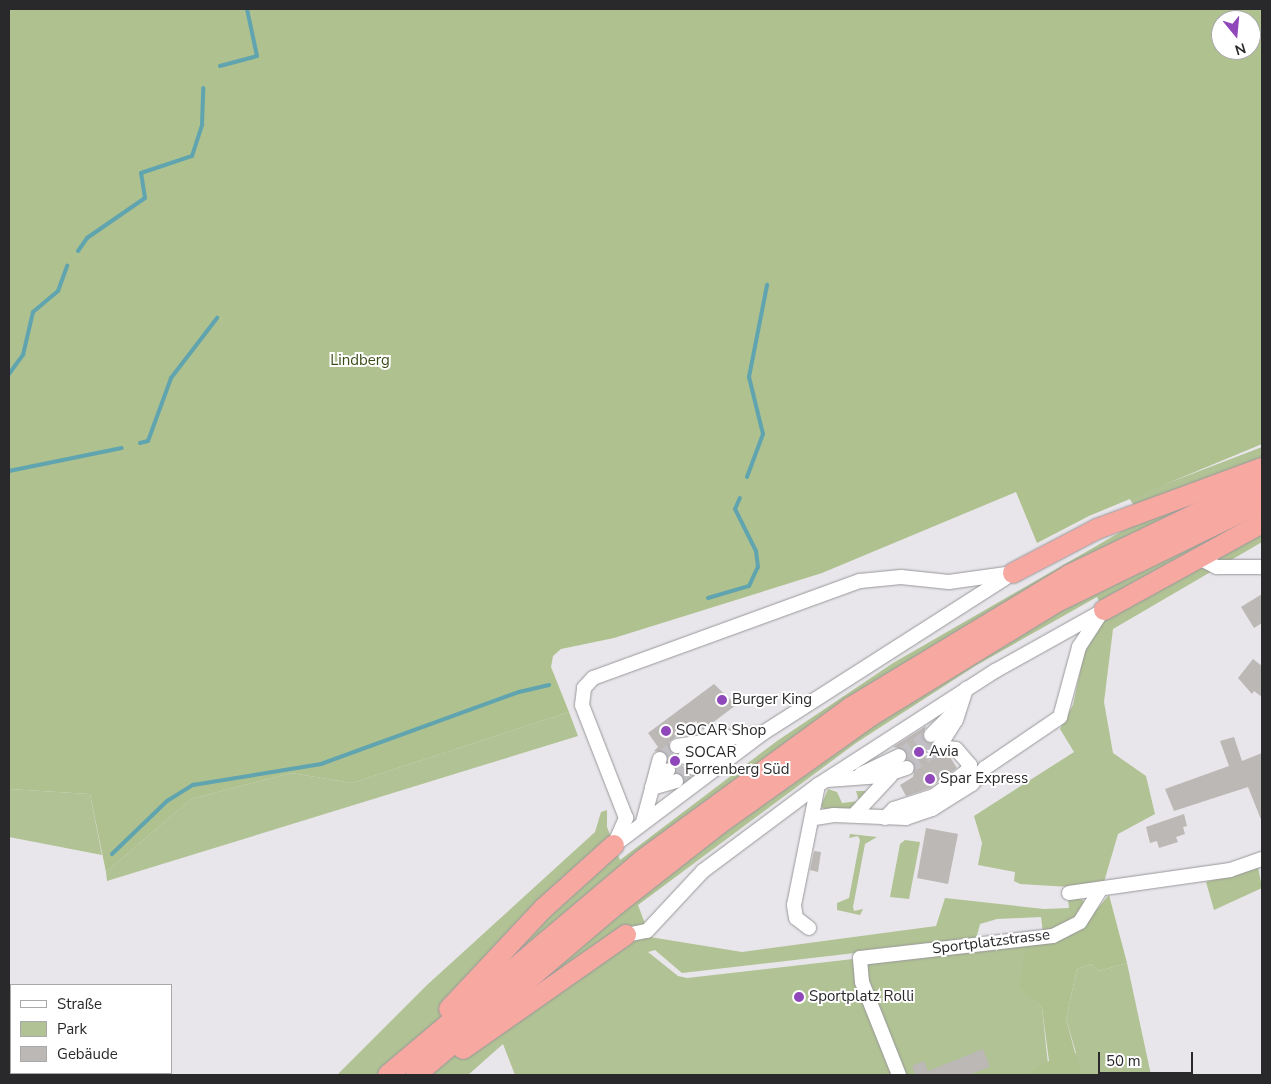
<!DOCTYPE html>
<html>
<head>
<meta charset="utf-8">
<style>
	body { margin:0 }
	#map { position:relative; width:1271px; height:1084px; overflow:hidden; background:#e8e6ea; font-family:"Nunito Sans",sans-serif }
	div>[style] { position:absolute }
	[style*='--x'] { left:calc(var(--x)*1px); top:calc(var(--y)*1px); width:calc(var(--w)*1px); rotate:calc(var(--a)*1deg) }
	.green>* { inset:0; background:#b1c294 }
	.forest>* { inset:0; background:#aec18f }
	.stream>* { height:4px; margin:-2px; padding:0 2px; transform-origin:2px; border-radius:2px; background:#60a4af }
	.building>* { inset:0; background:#bbb8b5 }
	.minor-tunnel>* { height:14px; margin-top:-7px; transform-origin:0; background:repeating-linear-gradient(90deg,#c2c0c4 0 14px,transparent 0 21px) }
	.roads { filter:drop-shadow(0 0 1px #98979a) drop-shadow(0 0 1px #98979a) }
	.minor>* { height:14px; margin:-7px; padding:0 7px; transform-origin:7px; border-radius:7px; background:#fff }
	.highway>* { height:20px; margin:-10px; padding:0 10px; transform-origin:10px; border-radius:10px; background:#f6a8a1 }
	.dots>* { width:14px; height:14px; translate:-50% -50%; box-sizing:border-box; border:2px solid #fff; border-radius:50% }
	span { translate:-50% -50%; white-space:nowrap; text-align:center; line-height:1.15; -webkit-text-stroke:4px #fff; paint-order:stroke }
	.park-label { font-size:15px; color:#3b4c16 }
	.poi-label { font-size:15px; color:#29282a }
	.left { translate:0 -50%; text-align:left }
	.street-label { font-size:15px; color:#29282a }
	.frame { position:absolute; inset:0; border:10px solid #29282a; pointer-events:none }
	.legend { position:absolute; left:10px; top:984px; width:162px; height:90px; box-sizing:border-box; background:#fff; border:1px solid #a9a9aa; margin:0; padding:6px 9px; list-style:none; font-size:15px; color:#29282a }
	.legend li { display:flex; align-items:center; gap:10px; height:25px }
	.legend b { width:25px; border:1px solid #a9a9aa }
	.north { position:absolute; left:1211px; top:10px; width:50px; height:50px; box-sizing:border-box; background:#fff; border:1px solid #a9a9aa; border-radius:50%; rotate:163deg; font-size:14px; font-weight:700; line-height:20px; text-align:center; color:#29282a }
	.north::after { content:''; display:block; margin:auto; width:18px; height:22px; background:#8f47ba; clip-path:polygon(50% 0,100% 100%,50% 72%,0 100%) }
	.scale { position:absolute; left:1098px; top:1052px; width:95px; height:22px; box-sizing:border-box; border:2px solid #29282a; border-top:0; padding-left:6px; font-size:15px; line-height:18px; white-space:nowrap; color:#29282a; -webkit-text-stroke:4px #fff; paint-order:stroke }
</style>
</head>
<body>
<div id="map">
	<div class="green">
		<i style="clip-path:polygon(1262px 447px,1262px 542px,1113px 629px,1104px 702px,1113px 753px,1146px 776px,1155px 814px,1118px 834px,1104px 882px,1070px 887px,1020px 884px,1014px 881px,1015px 872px,978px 865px,982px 843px,974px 816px,1074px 752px,1060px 729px,1073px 705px,1086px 644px,1106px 615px,1097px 597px,975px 666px,856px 743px,638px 905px,650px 937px,742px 952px,936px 926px,945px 898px,1044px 909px,1069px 908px,1068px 899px,1080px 898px,1086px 903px,1073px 923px,1043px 933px,1041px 917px,997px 919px,980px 924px,976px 939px,682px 973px,655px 950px,648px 952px,678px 976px,687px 978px,1027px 939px,1021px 987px,1042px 1008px,1048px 1064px,1076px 1053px,1066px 1019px,1077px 969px,1091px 964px,1099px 971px,1127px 963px,1151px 1075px,515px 1075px,503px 1044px,468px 1075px,337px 1075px,427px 985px,595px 832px,601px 812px,607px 810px,607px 827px,620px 860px,777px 741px,893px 663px,1143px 519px,1129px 498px)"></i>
		<i style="clip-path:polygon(569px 712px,578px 736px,107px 881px,106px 872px,191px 799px,291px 773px,352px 783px)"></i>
		<i style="clip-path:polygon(9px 789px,90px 794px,102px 855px,9px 837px)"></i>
		<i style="clip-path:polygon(828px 789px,837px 792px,842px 803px,859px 801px,856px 791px,871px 791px,851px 808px,824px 809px,821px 806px)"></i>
		<i style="clip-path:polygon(850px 834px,877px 837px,865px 844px,853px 907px,854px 911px,863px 909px,860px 915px,837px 910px,837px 903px,849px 898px,860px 840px,858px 836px,849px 838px)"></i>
		<i style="clip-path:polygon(905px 840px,920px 842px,909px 899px,890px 897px,900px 844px)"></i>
		<i style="clip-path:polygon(1258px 867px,1262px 888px,1214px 910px,1206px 882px)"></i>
	</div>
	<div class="forest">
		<i style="clip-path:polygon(evenodd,9px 9px,1262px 9px,1262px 444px,1089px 516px,1037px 543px,1016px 492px,822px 573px,614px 638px,561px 649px,553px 656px,551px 667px,569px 712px,352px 783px,291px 773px,191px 799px,106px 872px,90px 794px,9px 789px,9px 9px,1221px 20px,1251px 20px,1251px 50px,1221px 50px,1221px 20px)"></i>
		<i style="clip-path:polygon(1109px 895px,1127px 963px,1099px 971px,1091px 964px,1077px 969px,1066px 1019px,1081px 1075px,1024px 1075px,1049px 1061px,1042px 1008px,1020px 987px,1026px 943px,1085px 923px)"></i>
	</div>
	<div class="stream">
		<i style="--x:220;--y:66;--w:38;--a:-15"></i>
		<i style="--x:257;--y:56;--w:48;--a:-102"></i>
		<i style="--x:78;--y:251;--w:16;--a:-55"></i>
		<i style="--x:87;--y:238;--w:70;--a:-34.6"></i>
		<i style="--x:145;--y:198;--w:25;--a:-99"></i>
		<i style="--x:141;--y:173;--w:54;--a:-18.4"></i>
		<i style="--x:192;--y:156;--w:33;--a:-72"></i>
		<i style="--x:202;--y:125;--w:37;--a:-88"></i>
		<i style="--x:9;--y:374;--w:24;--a:-54"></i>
		<i style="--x:23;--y:355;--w:44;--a:-76.9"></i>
		<i style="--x:33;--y:312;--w:33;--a:-40"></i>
		<i style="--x:58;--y:291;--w:27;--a:-70"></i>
		<i style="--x:140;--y:443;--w:8;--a:-14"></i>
		<i style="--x:148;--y:441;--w:67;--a:-69.9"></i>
		<i style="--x:171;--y:378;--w:76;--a:-52.5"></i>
		<i style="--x:9;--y:471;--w:115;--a:-11.5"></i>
		<i style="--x:747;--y:477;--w:46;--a:-69.6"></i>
		<i style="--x:763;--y:434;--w:59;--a:-103.8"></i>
		<i style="--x:749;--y:377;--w:94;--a:-78.9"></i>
		<i style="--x:708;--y:598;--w:43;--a:-16.3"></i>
		<i style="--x:749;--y:586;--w:21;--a:-65"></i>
		<i style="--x:758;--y:567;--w:16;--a:-97"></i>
		<i style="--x:756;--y:551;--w:47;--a:-116.6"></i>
		<i style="--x:735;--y:509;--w:12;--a:-66"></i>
		<i style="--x:112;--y:854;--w:76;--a:-43.9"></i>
		<i style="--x:167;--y:801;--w:31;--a:-32"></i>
		<i style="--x:193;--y:785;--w:130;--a:-9.3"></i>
		<i style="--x:321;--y:764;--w:211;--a:-20"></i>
		<i style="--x:519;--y:692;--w:31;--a:-13"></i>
	</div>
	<div class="building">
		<i style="clip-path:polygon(1262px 594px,1262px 623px,1254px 628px,1241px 607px)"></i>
		<i style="clip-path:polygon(1253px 659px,1262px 666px,1262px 697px,1254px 691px,1252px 694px,1238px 678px)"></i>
		<i style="clip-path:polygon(714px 684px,736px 705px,703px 730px,696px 721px,669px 742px,670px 751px,691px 776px,685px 781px,666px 753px,654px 751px,658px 747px,648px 733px)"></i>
		<i style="clip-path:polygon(926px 726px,922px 737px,931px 744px,932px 751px,950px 757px,957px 768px,930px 788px,906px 796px,900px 785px,913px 777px,915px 766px,907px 759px,904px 749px,893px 747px)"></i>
		<i style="clip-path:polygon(1234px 737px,1242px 761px,1262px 753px,1262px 822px,1248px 787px,1174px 811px,1165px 789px,1229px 766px,1220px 741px)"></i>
		<i style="clip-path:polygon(1184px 814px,1187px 826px,1183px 827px,1185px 834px,1176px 837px,1178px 842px,1159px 848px,1157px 841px,1150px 843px,1146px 827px)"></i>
		<i style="clip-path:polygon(926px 828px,958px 834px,948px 884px,917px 878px)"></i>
		<i style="clip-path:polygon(814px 851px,821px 852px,818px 872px,810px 870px)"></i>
		<i style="clip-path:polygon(983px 1049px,990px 1067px,968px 1075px,915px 1075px,912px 1066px,924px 1061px,928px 1071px)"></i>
	</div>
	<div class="minor-tunnel">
		<i style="--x:899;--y:756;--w:38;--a:-33"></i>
		<i style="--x:660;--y:759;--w:21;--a:-37"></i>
		<i style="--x:907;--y:768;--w:38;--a:-33"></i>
		<i style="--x:668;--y:770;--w:21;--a:-37"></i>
		<i style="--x:676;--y:781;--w:22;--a:-36"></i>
	</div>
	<div class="roads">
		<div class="minor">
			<i style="--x:1201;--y:559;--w:18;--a:27"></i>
			<i style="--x:1217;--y:567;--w:45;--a:0"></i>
			<i style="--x:931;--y:735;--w:33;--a:-45"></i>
			<i style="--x:677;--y:746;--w:86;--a:-8.7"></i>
			<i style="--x:939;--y:747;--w:32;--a:-58"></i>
			<i style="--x:956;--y:720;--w:33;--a:-72"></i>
			<i style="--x:685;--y:757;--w:35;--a:-27"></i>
			<i style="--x:694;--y:768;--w:26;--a:-47"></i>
			<i style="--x:706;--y:773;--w:42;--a:-62.8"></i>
			<i style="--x:861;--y:774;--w:42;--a:-25.3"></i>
			<i style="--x:827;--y:780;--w:55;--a:-4.2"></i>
			<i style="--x:882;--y:776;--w:26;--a:-18"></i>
			<i style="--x:652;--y:788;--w:30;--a:-75"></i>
			<i style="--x:652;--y:788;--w:24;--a:-48"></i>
			<i style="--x:854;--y:815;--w:54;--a:-47.2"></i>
			<i style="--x:815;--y:818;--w:19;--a:-9"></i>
			<i style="--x:834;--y:815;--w:72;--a:2.4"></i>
			<i style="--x:906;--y:818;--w:28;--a:-19"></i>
			<i style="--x:932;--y:809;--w:47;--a:-32"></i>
			<i style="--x:972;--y:784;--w:21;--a:-51"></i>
			<i style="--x:985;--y:768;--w:91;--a:-34.2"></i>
			<i style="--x:1060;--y:717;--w:73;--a:-74.8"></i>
			<i style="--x:1079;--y:647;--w:37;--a:-57"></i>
			<i style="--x:885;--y:818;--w:13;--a:-45"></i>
			<i style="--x:894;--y:809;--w:42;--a:-18"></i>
			<i style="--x:934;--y:796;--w:40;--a:-37"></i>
			<i style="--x:966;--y:772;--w:8;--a:-60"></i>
			<i style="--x:970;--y:765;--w:21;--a:-131"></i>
			<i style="--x:956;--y:749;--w:17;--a:-173"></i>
			<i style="--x:643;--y:822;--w:35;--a:-75"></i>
			<i style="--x:652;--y:788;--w:25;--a:-16"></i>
			<i style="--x:621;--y:840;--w:178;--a:-37"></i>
			<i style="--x:763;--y:733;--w:287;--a:-32.6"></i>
			<i style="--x:614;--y:845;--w:30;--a:-66"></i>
			<i style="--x:626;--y:818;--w:121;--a:-111.3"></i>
			<i style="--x:582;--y:705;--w:17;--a:-83"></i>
			<i style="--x:584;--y:688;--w:13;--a:-48"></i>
			<i style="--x:593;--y:678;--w:284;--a:-20"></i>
			<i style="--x:860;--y:581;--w:41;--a:-5.6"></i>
			<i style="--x:901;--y:577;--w:48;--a:5.9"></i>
			<i style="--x:949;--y:582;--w:65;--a:-8"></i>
			<i style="--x:1069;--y:893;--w:163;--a:-8.1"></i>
			<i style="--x:1230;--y:870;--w:34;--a:-19"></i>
			<i style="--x:809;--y:928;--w:16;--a:-142"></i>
			<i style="--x:796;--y:918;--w:13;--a:-99"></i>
			<i style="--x:794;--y:905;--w:122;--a:-78.7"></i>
			<i style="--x:626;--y:935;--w:21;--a:-11"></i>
			<i style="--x:647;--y:931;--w:82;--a:-47"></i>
			<i style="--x:703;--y:871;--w:144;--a:-36.8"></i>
			<i style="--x:818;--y:785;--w:211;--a:-32.8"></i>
			<i style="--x:995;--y:671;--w:125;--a:-29.2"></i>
			<i style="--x:899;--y:1075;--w:100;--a:-111.7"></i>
			<i style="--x:862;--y:982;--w:24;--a:-95"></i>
			<i style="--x:860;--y:958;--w:194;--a:-6.5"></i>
			<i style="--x:1053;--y:936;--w:30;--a:-27"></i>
			<i style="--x:1080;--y:922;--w:39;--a:-58"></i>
		</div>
		<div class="highway">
			<i style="--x:1013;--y:573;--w:95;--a:-27.6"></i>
			<i style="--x:1097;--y:529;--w:176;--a:-20.3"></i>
			<i style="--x:1104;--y:610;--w:180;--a:-28.8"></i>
			<i style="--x:449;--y:1009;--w:139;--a:-46.8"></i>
			<i style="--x:544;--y:908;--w:94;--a:-42"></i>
			<i style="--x:463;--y:1049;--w:199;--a:-35"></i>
			<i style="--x:388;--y:1075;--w:333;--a:-40.2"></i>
			<i style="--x:642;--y:860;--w:259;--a:-36.2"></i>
			<i style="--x:851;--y:707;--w:255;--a:-31.2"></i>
			<i style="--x:1069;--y:575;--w:214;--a:-25.7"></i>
			<i style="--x:416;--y:1075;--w:256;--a:-40.4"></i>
			<i style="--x:611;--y:909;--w:137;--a:-38.2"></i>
			<i style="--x:719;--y:824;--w:190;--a:-35.4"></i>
			<i style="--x:874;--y:714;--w:212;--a:-31.5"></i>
			<i style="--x:1055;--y:603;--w:230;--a:-26"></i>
		</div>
	</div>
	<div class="dots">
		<i style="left:722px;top:700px;background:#8f47ba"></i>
		<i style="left:666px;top:731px;background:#8f47ba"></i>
		<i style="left:919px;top:752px;background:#8f47ba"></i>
		<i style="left:675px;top:761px;background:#8f47ba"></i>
		<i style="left:930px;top:779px;background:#8f47ba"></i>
		<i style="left:799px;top:997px;background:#8f47ba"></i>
	</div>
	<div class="park-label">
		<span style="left:360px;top:361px">Lindberg</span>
	</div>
	<div class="poi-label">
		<span class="left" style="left:732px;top:700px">Burger King</span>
		<span class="left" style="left:676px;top:731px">SOCAR Shop</span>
		<span class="left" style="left:685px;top:761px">SOCAR<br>Forrenberg Süd</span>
		<span class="left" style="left:929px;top:752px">Avia</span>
		<span class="left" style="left:940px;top:779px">Spar Express</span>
		<span class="left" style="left:809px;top:997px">Sportplatz Rolli</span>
	</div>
	<div class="street-label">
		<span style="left:991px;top:942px;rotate:-7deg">Sportplatzstrasse</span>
	</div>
	<div class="frame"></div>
	<ul class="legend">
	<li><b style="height:6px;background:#fff"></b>Straße</li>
	<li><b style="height:14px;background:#b1c294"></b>Park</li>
	<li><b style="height:14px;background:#bbb8b5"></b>Gebäude</li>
	</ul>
	<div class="north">N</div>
	<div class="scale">50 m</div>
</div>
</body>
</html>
